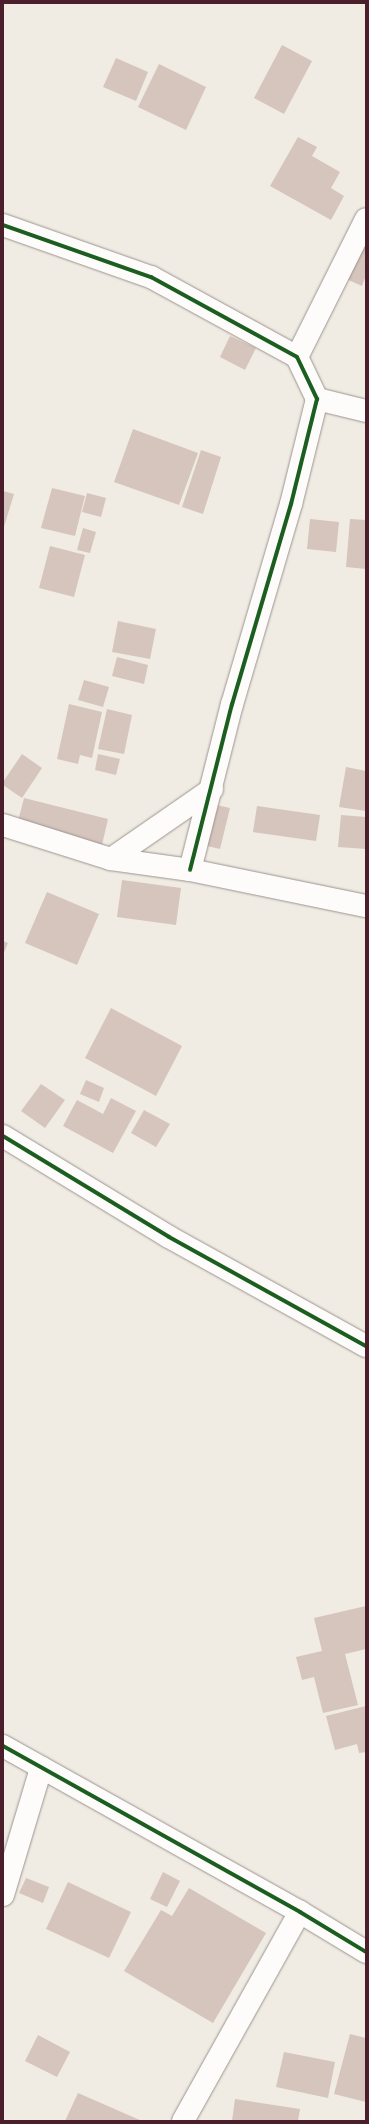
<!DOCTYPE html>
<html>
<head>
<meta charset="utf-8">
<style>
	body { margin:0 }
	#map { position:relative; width:369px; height:2124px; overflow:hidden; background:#f0ece3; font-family:"IM FELL French Canon",serif }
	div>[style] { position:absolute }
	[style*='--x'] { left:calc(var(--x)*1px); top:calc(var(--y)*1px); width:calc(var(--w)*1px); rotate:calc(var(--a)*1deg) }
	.building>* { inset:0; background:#d6c5bc }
	.roads { filter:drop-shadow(0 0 1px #9c9390) drop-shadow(0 0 1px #9c9390) }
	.street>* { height:22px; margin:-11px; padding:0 11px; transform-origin:11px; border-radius:11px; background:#fdfcfb }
	.cycleway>* { height:4px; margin:-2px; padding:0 2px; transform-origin:2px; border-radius:2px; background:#1b5e20 }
	span { translate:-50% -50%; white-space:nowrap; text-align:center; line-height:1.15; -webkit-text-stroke:3px #fff; paint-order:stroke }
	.frame { position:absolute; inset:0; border:4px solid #4a1f2b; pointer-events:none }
</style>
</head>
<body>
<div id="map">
	<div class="building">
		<i style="clip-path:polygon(282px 45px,312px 61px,284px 114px,254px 98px)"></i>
		<i style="clip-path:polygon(116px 58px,148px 72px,136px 101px,103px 87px)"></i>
		<i style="clip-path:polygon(159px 64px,206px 87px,186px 130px,138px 107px)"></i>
		<i style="clip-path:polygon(298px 137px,317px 147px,312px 156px,340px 172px,331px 188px,344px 196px,331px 220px,270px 186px)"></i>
		<i style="clip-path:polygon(366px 243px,366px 275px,362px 286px,344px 278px)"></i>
		<i style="clip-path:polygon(230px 336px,256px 348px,245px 370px,220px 357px)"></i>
		<i style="clip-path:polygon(133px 429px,198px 453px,179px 505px,114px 482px)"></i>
		<i style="clip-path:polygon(201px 450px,221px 457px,203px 514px,182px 507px)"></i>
		<i style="clip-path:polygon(52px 488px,85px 496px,75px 536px,41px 528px)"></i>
		<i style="clip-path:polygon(3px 491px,14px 494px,3px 530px)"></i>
		<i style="clip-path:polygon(87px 493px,106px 498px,101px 517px,82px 512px)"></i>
		<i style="clip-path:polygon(310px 519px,339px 522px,336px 552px,307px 549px)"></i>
		<i style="clip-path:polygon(350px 519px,366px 520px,366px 569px,346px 567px)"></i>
		<i style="clip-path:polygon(83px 528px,96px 532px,90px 553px,77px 550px)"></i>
		<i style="clip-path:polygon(50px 546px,85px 555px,74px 597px,39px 588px)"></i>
		<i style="clip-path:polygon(118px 621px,156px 629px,150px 659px,112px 652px)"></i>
		<i style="clip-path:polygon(117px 657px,148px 665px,144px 684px,112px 676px)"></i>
		<i style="clip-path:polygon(84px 680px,109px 687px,103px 707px,78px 700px)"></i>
		<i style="clip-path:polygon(69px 704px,102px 712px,92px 758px,80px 755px,78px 764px,57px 759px)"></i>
		<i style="clip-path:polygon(107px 709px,132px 715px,124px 754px,98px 749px)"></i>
		<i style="clip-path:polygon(22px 754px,42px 768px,22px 798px,3px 785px,3px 782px)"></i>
		<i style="clip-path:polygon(98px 754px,120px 759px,116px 775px,95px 770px)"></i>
		<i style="clip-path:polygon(346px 767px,366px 771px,366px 811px,339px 807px)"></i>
		<i style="clip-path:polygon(24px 798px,108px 819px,102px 845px,17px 825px)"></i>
		<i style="clip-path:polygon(212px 804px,230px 808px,220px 849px,203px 845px)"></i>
		<i style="clip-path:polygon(257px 806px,320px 815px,316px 841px,253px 832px)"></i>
		<i style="clip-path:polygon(341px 815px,366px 817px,366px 849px,338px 847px)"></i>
		<i style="clip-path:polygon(122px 880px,181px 888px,176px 925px,117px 917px)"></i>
		<i style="clip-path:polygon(47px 892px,99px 914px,77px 965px,25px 943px)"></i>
		<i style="clip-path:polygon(3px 941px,8px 943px,3px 955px)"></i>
		<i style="clip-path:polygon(111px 1008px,182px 1046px,156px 1096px,85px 1058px)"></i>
		<i style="clip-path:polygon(86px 1080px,104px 1088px,99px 1102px,80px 1094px)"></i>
		<i style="clip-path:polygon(41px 1084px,65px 1100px,45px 1128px,21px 1111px)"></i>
		<i style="clip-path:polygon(111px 1098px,136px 1111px,113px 1153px,63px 1126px,77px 1100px,103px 1114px)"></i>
		<i style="clip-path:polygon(144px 1110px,170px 1124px,156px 1147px,131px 1133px)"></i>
		<i style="clip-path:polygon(366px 1606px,366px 1649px,345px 1654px,358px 1705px,323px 1713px,314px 1677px,302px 1680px,296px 1657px,322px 1651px,314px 1618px)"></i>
		<i style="clip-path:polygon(366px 1706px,366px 1752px,359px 1753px,357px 1744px,335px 1750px,326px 1716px)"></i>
		<i style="clip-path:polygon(163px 1872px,180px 1881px,167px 1907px,150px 1899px)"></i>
		<i style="clip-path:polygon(26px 1878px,49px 1887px,43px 1903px,19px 1893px)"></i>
		<i style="clip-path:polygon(68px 1882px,131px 1912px,109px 1958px,46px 1929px)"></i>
		<i style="clip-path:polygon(189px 1888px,266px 1933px,213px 2023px,124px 1971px,161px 1910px,172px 1916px)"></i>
		<i style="clip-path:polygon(350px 2034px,366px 2038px,366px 2102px,334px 2094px)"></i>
		<i style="clip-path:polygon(38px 2035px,70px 2052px,57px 2077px,25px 2061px)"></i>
		<i style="clip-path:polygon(284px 2052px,335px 2062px,328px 2098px,276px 2087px)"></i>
		<i style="clip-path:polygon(78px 2093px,142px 2121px,65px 2121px)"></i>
		<i style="clip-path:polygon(235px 2099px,300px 2109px,298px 2121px,232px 2121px)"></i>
	</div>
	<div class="roads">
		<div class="street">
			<i style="--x:3;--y:225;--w:157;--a:19.4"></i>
			<i style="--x:151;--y:277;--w:166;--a:28.7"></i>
			<i style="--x:297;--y:357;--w:47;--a:64.5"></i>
			<i style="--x:317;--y:399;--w:108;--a:103.9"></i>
			<i style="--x:291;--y:504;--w:209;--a:106.4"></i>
			<i style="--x:232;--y:704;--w:171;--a:104.2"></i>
			<i style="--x:297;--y:357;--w:154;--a:-63.4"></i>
			<i style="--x:317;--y:399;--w:50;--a:13.8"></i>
			<i style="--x:3;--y:825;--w:113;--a:17.5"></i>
			<i style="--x:111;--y:859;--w:80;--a:7.9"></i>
			<i style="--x:190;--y:870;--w:180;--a:11.6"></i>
			<i style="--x:111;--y:859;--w:123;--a:-34.7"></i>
			<i style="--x:3;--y:1136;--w:194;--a:31.3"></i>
			<i style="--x:169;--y:1237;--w:225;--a:29"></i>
			<i style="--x:3;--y:1746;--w:340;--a:29.2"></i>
			<i style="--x:300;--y:1912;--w:77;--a:31.2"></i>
			<i style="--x:3;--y:1895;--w:133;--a:-73.3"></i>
			<i style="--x:183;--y:2121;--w:240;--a:-60.8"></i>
		</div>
	</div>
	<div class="cycleway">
		<i style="--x:3;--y:225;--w:157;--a:19.4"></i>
		<i style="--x:151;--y:277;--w:166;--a:28.7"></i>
		<i style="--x:297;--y:357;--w:47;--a:64.5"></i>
		<i style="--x:317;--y:399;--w:108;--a:103.9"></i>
		<i style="--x:291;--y:504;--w:209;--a:106.4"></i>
		<i style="--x:232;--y:704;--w:171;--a:104.2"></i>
		<i style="--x:3;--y:1136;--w:194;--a:31.3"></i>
		<i style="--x:169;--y:1237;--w:225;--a:29"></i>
		<i style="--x:3;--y:1746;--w:340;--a:29.2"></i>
		<i style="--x:300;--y:1912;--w:77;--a:31.2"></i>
	</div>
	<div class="frame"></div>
</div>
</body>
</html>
